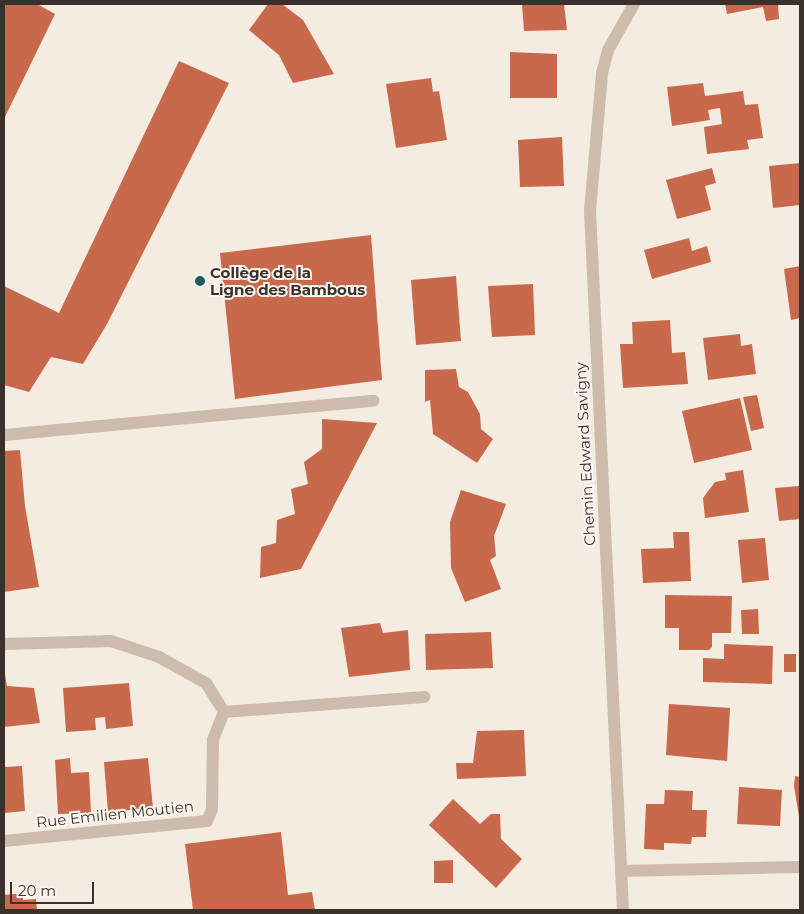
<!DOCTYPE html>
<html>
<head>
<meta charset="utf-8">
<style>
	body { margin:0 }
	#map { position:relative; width:804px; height:914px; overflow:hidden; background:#f4ebe1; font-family:Montserrat,sans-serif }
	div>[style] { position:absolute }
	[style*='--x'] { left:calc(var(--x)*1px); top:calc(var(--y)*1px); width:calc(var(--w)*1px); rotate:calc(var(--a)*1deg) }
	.building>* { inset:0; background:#c8694b }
	.service>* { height:12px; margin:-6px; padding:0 6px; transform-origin:6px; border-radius:6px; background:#cdbbac }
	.minor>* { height:12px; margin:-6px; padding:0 6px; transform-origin:6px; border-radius:6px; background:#cdbbac }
	.dots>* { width:14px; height:14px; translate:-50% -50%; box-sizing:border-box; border:2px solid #fbf5ee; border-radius:50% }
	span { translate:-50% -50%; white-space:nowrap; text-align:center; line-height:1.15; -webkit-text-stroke:4px #fbf5ee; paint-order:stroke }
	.poi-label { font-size:15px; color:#3b302b; font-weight:700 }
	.left { translate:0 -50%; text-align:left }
	.street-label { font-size:15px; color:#3b302b }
	.frame { position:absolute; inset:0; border:5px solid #3b302b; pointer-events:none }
	.scale { position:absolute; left:10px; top:882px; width:84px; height:22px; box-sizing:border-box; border:2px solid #3b302b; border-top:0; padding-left:6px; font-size:15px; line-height:18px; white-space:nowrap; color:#3b302b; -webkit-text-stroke:4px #fbf5ee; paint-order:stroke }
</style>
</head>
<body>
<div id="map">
	<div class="building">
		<i style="clip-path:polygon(4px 4px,37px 4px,55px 14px,4px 119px)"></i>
		<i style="clip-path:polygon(268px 4px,282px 4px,303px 20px,334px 74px,293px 83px,279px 55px,249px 30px)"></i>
		<i style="clip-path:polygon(522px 4px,564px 4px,567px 30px,524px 31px)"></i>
		<i style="clip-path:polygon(725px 4px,778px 4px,779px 19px,766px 21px,763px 7px,727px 14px)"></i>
		<i style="clip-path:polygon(510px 52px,557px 54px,557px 98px,510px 98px)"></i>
		<i style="clip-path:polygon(179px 61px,229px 83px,107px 324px,83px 364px,51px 357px,29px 392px,4px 385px,4px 286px,59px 313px)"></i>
		<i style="clip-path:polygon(431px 78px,433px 92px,439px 91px,447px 140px,396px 148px,386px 84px)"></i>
		<i style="clip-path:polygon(703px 83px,705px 96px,743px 91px,745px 105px,758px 104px,763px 138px,747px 140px,749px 149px,707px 154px,704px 127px,722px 124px,720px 108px,708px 110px,710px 120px,672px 126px,667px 87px)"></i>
		<i style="clip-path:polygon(562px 137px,564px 186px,520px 187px,518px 140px)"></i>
		<i style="clip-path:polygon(800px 163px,800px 205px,773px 208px,769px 166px)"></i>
		<i style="clip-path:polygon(712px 168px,716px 183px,705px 186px,711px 210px,677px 219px,666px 180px)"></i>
		<i style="clip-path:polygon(371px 235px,382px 380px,235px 399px,220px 253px)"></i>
		<i style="clip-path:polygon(689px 238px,692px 251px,707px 246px,711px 262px,652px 279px,644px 250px)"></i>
		<i style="clip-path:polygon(800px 266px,800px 318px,791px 320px,784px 269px)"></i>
		<i style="clip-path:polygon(456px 276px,461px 341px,416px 345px,411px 280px)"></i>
		<i style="clip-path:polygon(533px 284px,535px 335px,492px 337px,488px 286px)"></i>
		<i style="clip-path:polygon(670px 320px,672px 353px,685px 352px,688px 384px,623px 388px,620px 344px,633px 344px,632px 322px)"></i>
		<i style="clip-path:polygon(740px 334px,741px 346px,752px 344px,756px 374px,708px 380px,703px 338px)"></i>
		<i style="clip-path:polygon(456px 369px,459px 387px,468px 392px,480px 414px,481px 429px,493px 439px,477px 463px,433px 434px,430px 400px,425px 402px,425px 370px)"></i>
		<i style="clip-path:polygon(757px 395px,764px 428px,751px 431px,743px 397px)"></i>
		<i style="clip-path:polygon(740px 398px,752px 450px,694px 463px,682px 411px)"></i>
		<i style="clip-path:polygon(322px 419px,377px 423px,301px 569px,260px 578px,261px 547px,276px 543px,277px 520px,295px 514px,291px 489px,308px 484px,304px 462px,322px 449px)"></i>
		<i style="clip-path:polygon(20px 450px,25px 506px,39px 587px,4px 592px,4px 451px)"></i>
		<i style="clip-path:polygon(743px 470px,749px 512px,705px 518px,703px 498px,715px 482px,726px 480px,725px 473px)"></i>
		<i style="clip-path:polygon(800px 486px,800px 519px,779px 521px,775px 488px)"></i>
		<i style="clip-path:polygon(461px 490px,506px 504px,494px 536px,496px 556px,490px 560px,501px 589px,465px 602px,451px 568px,450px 522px)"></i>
		<i style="clip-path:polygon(673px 532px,689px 532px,691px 581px,643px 583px,641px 549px,674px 548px)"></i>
		<i style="clip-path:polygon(765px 538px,769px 580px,742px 583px,738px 540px)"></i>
		<i style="clip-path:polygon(665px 595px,732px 596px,731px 633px,712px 633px,712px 647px,709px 650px,679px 650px,679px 628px,665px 628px)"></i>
		<i style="clip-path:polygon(758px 609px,759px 634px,742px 634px,741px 610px)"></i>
		<i style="clip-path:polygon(380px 623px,383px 633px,408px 630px,410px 670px,349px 677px,341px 628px)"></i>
		<i style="clip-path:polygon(491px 632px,493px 668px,426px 670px,425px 634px)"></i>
		<i style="clip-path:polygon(724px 644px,773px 646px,772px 684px,703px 682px,703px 658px,724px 659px)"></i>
		<i style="clip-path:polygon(784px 654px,796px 654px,796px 672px,784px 672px)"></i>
		<i style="clip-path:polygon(5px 674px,7px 686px,34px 688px,40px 723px,4px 727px)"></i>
		<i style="clip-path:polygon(129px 683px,133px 726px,106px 729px,105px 717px,95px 718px,96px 730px,66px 732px,63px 688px)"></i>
		<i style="clip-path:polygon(669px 704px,730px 708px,727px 761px,666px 755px)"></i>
		<i style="clip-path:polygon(524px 730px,526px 776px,457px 779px,456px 763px,473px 763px,477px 731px)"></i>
		<i style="clip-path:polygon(70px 758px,71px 773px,89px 772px,91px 813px,58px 814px,55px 760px)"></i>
		<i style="clip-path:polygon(148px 758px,153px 808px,108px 812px,104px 762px)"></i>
		<i style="clip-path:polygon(22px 766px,25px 811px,4px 813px,4px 767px)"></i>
		<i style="clip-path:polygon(795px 776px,800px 777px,800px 823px,794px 786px)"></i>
		<i style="clip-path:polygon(739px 787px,782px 790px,780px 826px,737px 824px)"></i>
		<i style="clip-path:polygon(665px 790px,693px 791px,692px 810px,707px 810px,706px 837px,692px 837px,691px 844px,664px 843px,664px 850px,644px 849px,646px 804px,664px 804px)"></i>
		<i style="clip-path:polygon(453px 799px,480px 824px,491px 814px,500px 814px,501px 839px,522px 859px,496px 888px,429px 825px)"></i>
		<i style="clip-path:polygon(281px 832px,288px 895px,312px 892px,315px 910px,193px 910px,185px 844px)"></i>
		<i style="clip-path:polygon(453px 860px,453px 883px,434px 883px,434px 861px)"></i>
		<i style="clip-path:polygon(23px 893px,23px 900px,36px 899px,37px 910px,4px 910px,4px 895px)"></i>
	</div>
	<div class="service">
		<i style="--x:4;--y:435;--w:371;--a:-5.3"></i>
	</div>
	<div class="minor">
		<i style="--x:4;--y:644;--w:107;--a:-1.6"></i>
		<i style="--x:111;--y:641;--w:51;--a:18.4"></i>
		<i style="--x:159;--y:657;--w:54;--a:29"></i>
		<i style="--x:206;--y:683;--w:34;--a:58"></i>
		<i style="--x:224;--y:712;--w:201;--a:-4.3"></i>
		<i style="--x:4;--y:841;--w:204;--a:-5.6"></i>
		<i style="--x:207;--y:821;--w:13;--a:-67"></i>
		<i style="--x:212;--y:809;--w:69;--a:-89.2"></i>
		<i style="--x:213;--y:740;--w:30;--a:-69"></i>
		<i style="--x:621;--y:871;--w:179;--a:-1.3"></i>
		<i style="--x:623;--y:910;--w:700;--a:-92.7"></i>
		<i style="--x:590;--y:211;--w:139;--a:-85"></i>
		<i style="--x:602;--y:73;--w:24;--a:-75"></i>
		<i style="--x:608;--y:50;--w:53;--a:-60.5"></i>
	</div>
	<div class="dots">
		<i style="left:200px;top:281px;background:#1f5a5e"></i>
	</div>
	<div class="poi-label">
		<span class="left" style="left:210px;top:281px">Collège de la<br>Ligne des Bambous</span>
	</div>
	<div class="street-label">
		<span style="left:585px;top:454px;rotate:-93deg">Chemin Edward Savigny</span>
		<span style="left:115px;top:814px;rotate:-6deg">Rue Emilien Moutien</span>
	</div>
	<div class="frame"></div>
	<div class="scale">20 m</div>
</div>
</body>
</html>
